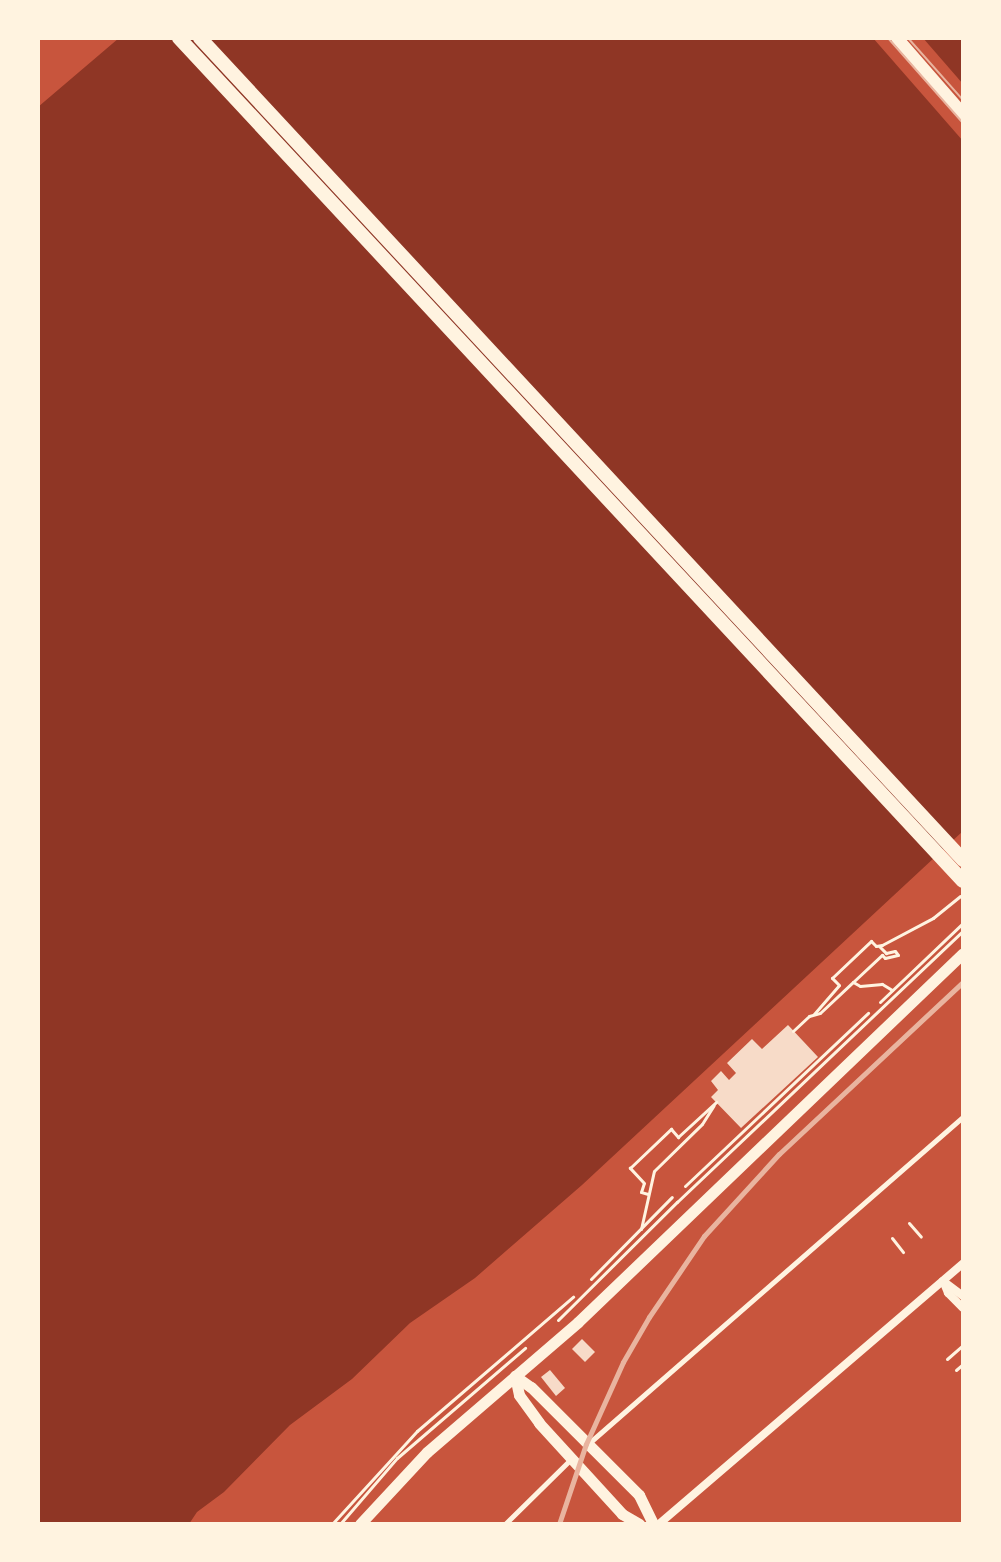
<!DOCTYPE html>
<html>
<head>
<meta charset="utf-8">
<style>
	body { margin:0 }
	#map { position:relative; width:1001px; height:1562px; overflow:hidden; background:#c8553d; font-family:Signika,sans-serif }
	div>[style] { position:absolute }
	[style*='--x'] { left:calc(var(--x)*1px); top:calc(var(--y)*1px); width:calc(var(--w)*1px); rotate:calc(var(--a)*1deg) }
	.water>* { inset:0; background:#8f3625 }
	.pier>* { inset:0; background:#c8553d }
	.building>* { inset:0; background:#f7dbc8 }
	.path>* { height:3px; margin:-1.5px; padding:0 1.5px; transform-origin:1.5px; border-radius:1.5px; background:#fff3e0 }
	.service>* { height:5px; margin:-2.5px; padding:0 2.5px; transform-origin:2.5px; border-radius:2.5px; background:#fff3e0 }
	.minor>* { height:8px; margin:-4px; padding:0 4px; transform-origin:4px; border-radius:4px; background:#fff3e0 }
	.tertiary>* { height:11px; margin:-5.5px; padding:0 5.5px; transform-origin:5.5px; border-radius:5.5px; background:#fff3e0 }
	.secondary>* { height:12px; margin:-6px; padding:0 6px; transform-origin:6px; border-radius:6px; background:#fff3e0 }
	.primary>* { height:14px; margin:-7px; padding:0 7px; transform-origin:7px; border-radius:7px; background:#fff3e0 }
	.tram>* { height:2px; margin:-1px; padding:0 1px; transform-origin:1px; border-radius:1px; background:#e9b49f }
	.rail>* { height:5px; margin:-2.5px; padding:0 2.5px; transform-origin:2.5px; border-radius:2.5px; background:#e9b49f }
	span { translate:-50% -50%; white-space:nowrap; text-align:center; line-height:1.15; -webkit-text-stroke:8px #fff3e0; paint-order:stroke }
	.frame { position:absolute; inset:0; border:40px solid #fff3e0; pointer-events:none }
</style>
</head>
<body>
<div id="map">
	<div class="water">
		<i style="clip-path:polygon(119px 38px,963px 38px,963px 831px,582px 1185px,475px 1278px,410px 1323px,352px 1379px,290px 1425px,224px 1492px,197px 1512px,189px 1524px,38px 1524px,38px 107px)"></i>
	</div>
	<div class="pier">
		<i style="clip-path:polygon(873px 38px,923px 38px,963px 84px,963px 141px)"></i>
	</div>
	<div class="building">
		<i style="clip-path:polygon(788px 1025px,818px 1057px,741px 1128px,711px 1097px,718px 1090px,711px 1081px,721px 1071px,729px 1080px,736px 1073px,727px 1063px,752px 1039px,762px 1049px)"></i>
		<i style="clip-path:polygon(582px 1339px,595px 1352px,585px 1362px,572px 1349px)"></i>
		<i style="clip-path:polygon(550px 1370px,565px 1388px,556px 1396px,541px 1377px)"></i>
	</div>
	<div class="path">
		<i style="--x:879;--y:946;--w:10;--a:45"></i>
		<i style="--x:886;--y:953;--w:9;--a:-13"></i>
		<i style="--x:892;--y:990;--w:12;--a:-149"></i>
		<i style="--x:882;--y:984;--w:22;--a:175"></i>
		<i style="--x:860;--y:986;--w:8;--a:-150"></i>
		<i style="--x:853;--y:982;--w:40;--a:-43"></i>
		<i style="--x:882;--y:955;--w:4;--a:45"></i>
		<i style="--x:885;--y:958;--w:13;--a:-13"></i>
		<i style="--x:898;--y:955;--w:5;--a:-127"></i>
		<i style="--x:880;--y:1002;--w:115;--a:-43.6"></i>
		<i style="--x:814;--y:1014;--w:38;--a:-49"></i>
		<i style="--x:839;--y:985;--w:10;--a:-135"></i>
		<i style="--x:832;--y:978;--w:54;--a:-43.5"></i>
		<i style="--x:871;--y:941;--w:7;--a:45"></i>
		<i style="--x:876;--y:946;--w:6;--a:-9"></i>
		<i style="--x:882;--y:945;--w:58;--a:-27.9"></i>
		<i style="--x:933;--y:918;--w:35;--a:-39"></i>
		<i style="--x:793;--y:1031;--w:22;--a:-43"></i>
		<i style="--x:809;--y:1016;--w:11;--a:-15"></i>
		<i style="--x:820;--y:1013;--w:45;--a:-43.2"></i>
		<i style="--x:685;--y:1186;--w:252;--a:-43.4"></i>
		<i style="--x:648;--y:1194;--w:7;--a:-164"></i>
		<i style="--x:641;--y:1192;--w:9;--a:-72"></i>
		<i style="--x:644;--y:1183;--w:21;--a:-133"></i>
		<i style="--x:630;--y:1168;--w:57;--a:-43.6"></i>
		<i style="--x:671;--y:1129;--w:11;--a:49"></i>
		<i style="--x:678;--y:1137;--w:52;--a:-42.6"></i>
		<i style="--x:909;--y:1223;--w:18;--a:49"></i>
		<i style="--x:641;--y:1229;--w:59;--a:-77.4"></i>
		<i style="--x:654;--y:1171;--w:67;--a:-44.4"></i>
		<i style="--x:702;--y:1124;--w:22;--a:-58"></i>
		<i style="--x:892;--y:1238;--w:18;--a:52"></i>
		<i style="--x:591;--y:1279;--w:115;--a:-45.4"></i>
		<i style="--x:558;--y:1320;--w:168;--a:-44.8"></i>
		<i style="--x:677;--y:1202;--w:394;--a:-43.5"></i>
		<i style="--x:947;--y:1359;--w:21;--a:-41"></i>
		<i style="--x:956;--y:1370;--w:9;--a:-41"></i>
		<i style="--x:332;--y:1524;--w:126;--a:-47.6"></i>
		<i style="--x:417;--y:1431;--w:206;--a:-40.7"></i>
		<i style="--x:340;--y:1524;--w:87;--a:-49.2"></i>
		<i style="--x:397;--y:1458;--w:169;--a:-40.7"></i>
	</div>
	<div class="service">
		<i style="--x:589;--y:1443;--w:496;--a:-41.1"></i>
		<i style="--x:505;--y:1524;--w:93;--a:-44.6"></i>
	</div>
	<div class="minor">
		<i style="--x:943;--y:1281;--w:13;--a:67"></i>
		<i style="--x:948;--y:1293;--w:21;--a:45"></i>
		<i style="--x:943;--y:1281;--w:25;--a:37"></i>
		<i style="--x:659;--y:1524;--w:401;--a:-40.6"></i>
	</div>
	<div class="tertiary">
		<i style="--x:515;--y:1376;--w:19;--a:35"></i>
		<i style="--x:531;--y:1387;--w:153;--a:45"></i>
		<i style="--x:639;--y:1495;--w:32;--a:64"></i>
		<i style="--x:515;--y:1376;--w:19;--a:78"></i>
		<i style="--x:519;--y:1395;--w:34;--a:54"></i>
		<i style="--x:539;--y:1423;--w:123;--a:47.6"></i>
		<i style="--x:622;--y:1514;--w:20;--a:30"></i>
		<i style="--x:360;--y:1524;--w:98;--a:-47.1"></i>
		<i style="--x:427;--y:1452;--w:199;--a:-40.7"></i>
		<i style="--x:578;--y:1322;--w:533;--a:-43.78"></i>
	</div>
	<div class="secondary">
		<i style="--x:897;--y:38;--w:101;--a:49"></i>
	</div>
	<div class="primary">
		<i style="--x:179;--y:38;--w:1151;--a:47.08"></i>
		<i style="--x:200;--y:38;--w:1122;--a:47.13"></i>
	</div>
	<div class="tram">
		<i style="--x:888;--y:38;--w:113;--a:48.6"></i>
		<i style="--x:908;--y:38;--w:83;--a:48.4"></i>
	</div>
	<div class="rail">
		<i style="--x:559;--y:1524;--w:84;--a:-71.4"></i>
		<i style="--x:586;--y:1444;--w:90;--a:-65.7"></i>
		<i style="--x:623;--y:1362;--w:52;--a:-60"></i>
		<i style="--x:649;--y:1317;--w:98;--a:-55.8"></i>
		<i style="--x:704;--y:1236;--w:111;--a:-47.6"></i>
		<i style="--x:779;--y:1154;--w:252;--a:-43.1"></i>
	</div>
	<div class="frame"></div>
</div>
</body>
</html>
